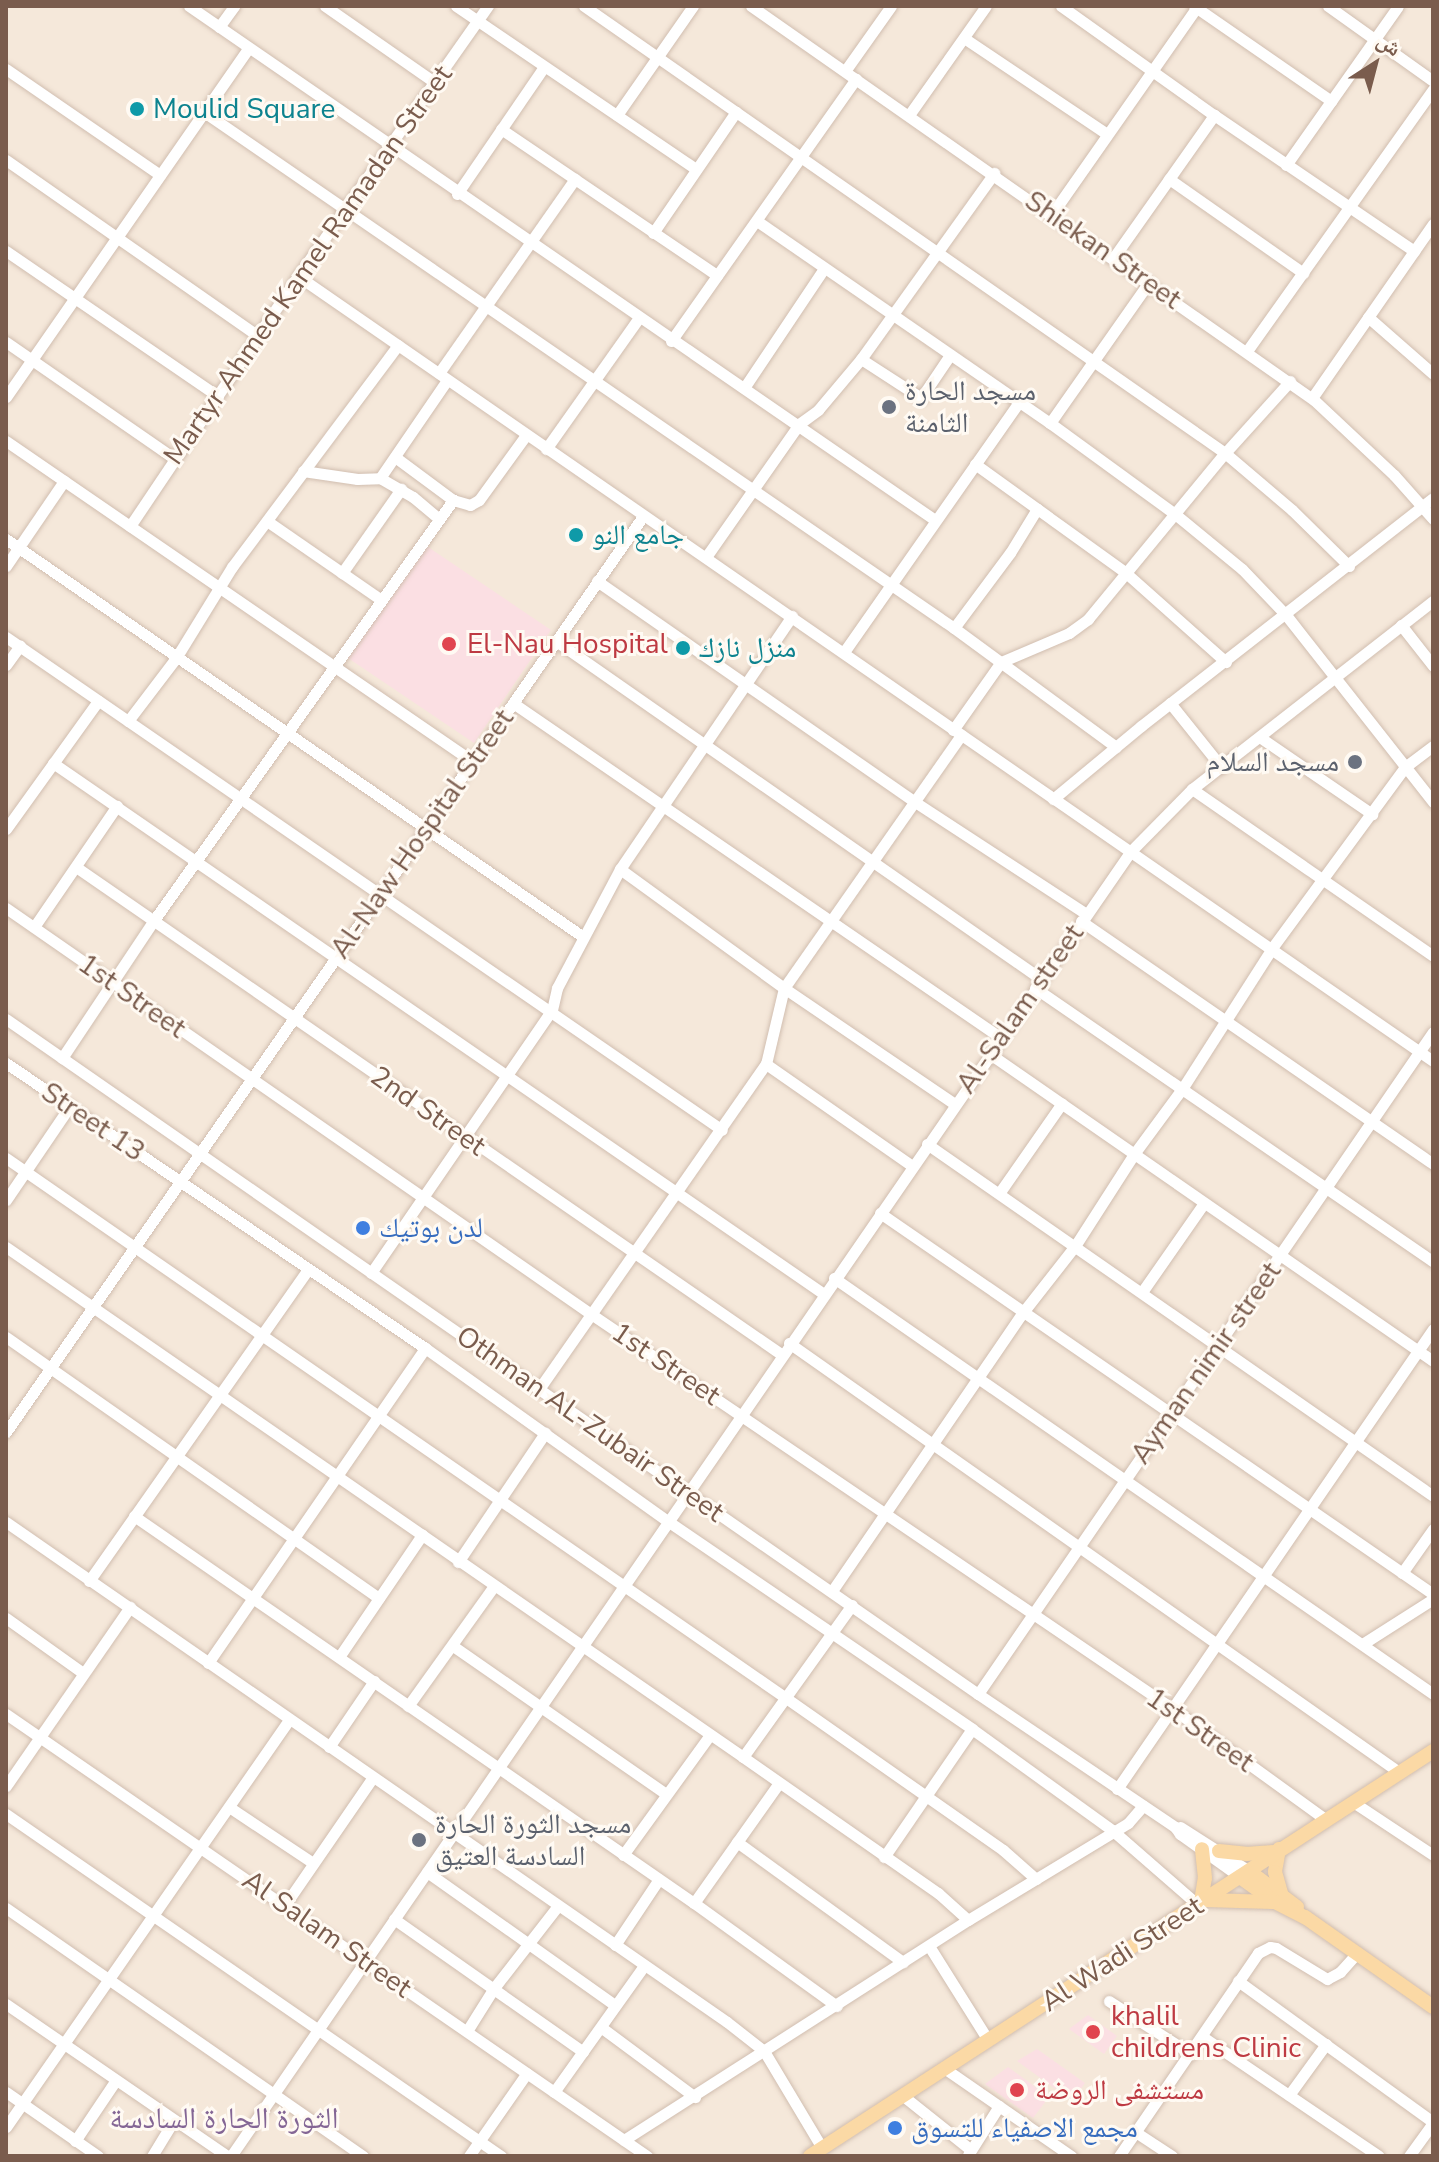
<!DOCTYPE html>
<html>
<head>
<meta charset="utf-8">
<style>
	body { margin:0 }
	#map { position:relative; width:1439px; height:2162px; overflow:hidden; background:#fdf6ec; font-family:"Nunito Sans","Noto Naskh Arabic",sans-serif }
	div>[style] { position:absolute }
	[style*='--x'] { left:calc(var(--x)*1px); top:calc(var(--y)*1px); width:calc(var(--w)*1px); rotate:calc(var(--a)*1deg) }
	.residential>* { inset:0; background:#f5e8da }
	.medical>* { inset:0; background:#fbdfe3 }
	.roads { filter:drop-shadow(0 0 2px #d1beb0) drop-shadow(0 0 2px #d1beb0) }
	.minor>* { height:11px; margin:-5.5px; padding:0 5.5px; transform-origin:5.5px; border-radius:5.5px; background:#fff }
	.major>* { height:14px; margin:-7px; padding:0 7px; transform-origin:7px; border-radius:7px; background:#fbd9a5 }
	.dots>* { width:22px; height:22px; translate:-50% -50%; box-sizing:border-box; border:4px solid #fffaf3; border-radius:50% }
	span { translate:-50% -50%; white-space:nowrap; text-align:center; line-height:1.15; -webkit-text-stroke:6px #fffaf3; paint-order:stroke }
	.culture-label { font-size:28px; color:#0d838f }
	.left { translate:0 -50%; text-align:left }
	.street-label { font-size:28px; color:#7a5c4d }
	.worship-label { font-size:28px; color:#5b616d }
	.right { translate:-100% -50%; text-align:right }
	.health-label { font-size:28px; color:#be3a42 }
	.shop-label { font-size:28px; color:#366cbe }
	.neighbourhood-label { font-size:30px; color:#846695 }
	.frame { position:absolute; inset:0; border:8px solid #7a5c4d; pointer-events:none }
	.north { position:absolute; left:1335px; top:24px; width:80px; height:80px; -webkit-text-stroke:6px #fffaf3; paint-order:stroke; rotate:36deg; font-size:22px; font-weight:700; line-height:32px; text-align:center; color:#7a5c4d }
	.north::after { content:''; display:block; margin:auto; width:28px; height:36px; background:#7a5c4d; clip-path:polygon(50% 0,100% 100%,50% 72%,0 100%) }
</style>
</head>
<body>
<div id="map">
	<div class="residential">
		<i style="clip-path:polygon(6px 6px,1433px 6px,1433px 2156px,6px 2156px)"></i>
	</div>
	<div class="medical">
		<i style="clip-path:polygon(425px 545px,551px 630px,474px 743px,348px 658px)"></i>
		<i style="clip-path:polygon(1088px 2015px,1117px 2036px,1104px 2054px,1069px 2029px)"></i>
		<i style="clip-path:polygon(1037px 2049px,1085px 2083px,1072px 2101px,1017px 2061px)"></i>
		<i style="clip-path:polygon(1008px 2067px,1049px 2097px,1033px 2118px,985px 2084px)"></i>
	</div>
	<div class="roads">
		<div class="minor">
			<i style="--x:189;--y:6;--w:906;--a:34.57"></i>
			<i style="--x:325;--y:6;--w:133;--a:34.9"></i>
			<i style="--x:456;--y:6;--w:290;--a:34.2"></i>
			<i style="--x:584;--y:6;--w:781;--a:34.89"></i>
			<i style="--x:1225;--y:453;--w:88;--a:40.4"></i>
			<i style="--x:1292;--y:510;--w:80;--a:44.5"></i>
			<i style="--x:751;--y:6;--w:687;--a:34.99"></i>
			<i style="--x:1314;--y:400;--w:110;--a:43.2"></i>
			<i style="--x:1394;--y:475;--w:59;--a:48.4"></i>
			<i style="--x:1061;--y:6;--w:188;--a:35.5"></i>
			<i style="--x:1214;--y:115;--w:242;--a:34.2"></i>
			<i style="--x:1194;--y:6;--w:167;--a:34.7"></i>
			<i style="--x:1328;--y:6;--w:129;--a:35.5"></i>
			<i style="--x:219;--y:27;--w:26;--a:-54"></i>
			<i style="--x:964;--y:38;--w:172;--a:33.9"></i>
			<i style="--x:6;--y:69;--w:187;--a:34.5"></i>
			<i style="--x:845;--y:71;--w:80;--a:-54.7"></i>
			<i style="--x:204;--y:112;--w:910;--a:34.53"></i>
			<i style="--x:954;--y:628;--w:201;--a:36.3"></i>
			<i style="--x:617;--y:115;--w:133;--a:-55.1"></i>
			<i style="--x:909;--y:115;--w:133;--a:-54.8"></i>
			<i style="--x:501;--y:129;--w:261;--a:34.1"></i>
			<i style="--x:6;--y:160;--w:307;--a:34.9"></i>
			<i style="--x:1286;--y:165;--w:194;--a:-54.8"></i>
			<i style="--x:1169;--y:179;--w:164;--a:35"></i>
			<i style="--x:457;--y:194;--w:154;--a:-55.6"></i>
			<i style="--x:1052;--y:214;--w:251;--a:-55"></i>
			<i style="--x:757;--y:221;--w:356;--a:34.6"></i>
			<i style="--x:1050;--y:423;--w:155;--a:36.1"></i>
			<i style="--x:1175;--y:514;--w:87;--a:39.4"></i>
			<i style="--x:1242;--y:569;--w:64;--a:46.3"></i>
			<i style="--x:1286;--y:615;--w:238;--a:51.8"></i>
			<i style="--x:653;--y:233;--w:147;--a:-55.6"></i>
			<i style="--x:6;--y:251;--w:257;--a:34.4"></i>
			<i style="--x:1114;--y:257;--w:174;--a:-54.8"></i>
			<i style="--x:298;--y:276;--w:1380;--a:34.67"></i>
			<i style="--x:1368;--y:317;--w:86;--a:41.2"></i>
			<i style="--x:671;--y:341;--w:321;--a:-54.8"></i>
			<i style="--x:6;--y:342;--w:206;--a:34.7"></i>
			<i style="--x:1247;--y:351;--w:321;--a:-54.6"></i>
			<i style="--x:861;--y:359;--w:72;--a:33"></i>
			<i style="--x:921;--y:398;--w:52;--a:-56"></i>
			<i style="--x:439;--y:373;--w:237;--a:-55"></i>
			<i style="--x:744;--y:388;--w:142;--a:-56.2"></i>
			<i style="--x:6;--y:397;--w:425;--a:-55.2"></i>
			<i style="--x:1312;--y:398;--w:212;--a:-55.2"></i>
			<i style="--x:1050;--y:423;--w:172;--a:-54.9"></i>
			<i style="--x:6;--y:441;--w:565;--a:34.48"></i>
			<i style="--x:546;--y:449;--w:159;--a:-54.7"></i>
			<i style="--x:395;--y:457;--w:72;--a:36.6"></i>
			<i style="--x:453;--y:500;--w:18;--a:16"></i>
			<i style="--x:470;--y:505;--w:10;--a:-29"></i>
			<i style="--x:479;--y:500;--w:80;--a:-54.1"></i>
			<i style="--x:975;--y:464;--w:186;--a:35.8"></i>
			<i style="--x:1126;--y:573;--w:134;--a:41.7"></i>
			<i style="--x:303;--y:471;--w:55;--a:8.4"></i>
			<i style="--x:357;--y:479;--w:23;--a:-2"></i>
			<i style="--x:380;--y:478;--w:38;--a:30"></i>
			<i style="--x:413;--y:497;--w:34;--a:40"></i>
			<i style="--x:380;--y:478;--w:119;--a:-55.6"></i>
			<i style="--x:267;--y:521;--w:137;--a:34.6"></i>
			<i style="--x:130;--y:526;--w:301;--a:-56.1"></i>
			<i style="--x:298;--y:276;--w:330;--a:-54.9"></i>
			<i style="--x:6;--y:539;--w:700;--a:34.58"></i>
			<i style="--x:706;--y:557;--w:162;--a:-55"></i>
			<i style="--x:799;--y:424;--w:24;--a:-36"></i>
			<i style="--x:818;--y:410;--w:67;--a:-49.9"></i>
			<i style="--x:861;--y:359;--w:229;--a:-54.4"></i>
			<i style="--x:6;--y:566;--w:103;--a:-55.7"></i>
			<i style="--x:342;--y:573;--w:103;--a:-54.9"></i>
			<i style="--x:597;--y:581;--w:387;--a:34.8"></i>
			<i style="--x:915;--y:802;--w:204;--a:33.2"></i>
			<i style="--x:1401;--y:625;--w:52;--a:52"></i>
			<i style="--x:954;--y:628;--w:94;--a:-53.3"></i>
			<i style="--x:1010;--y:553;--w:52;--a:-58.5"></i>
			<i style="--x:6;--y:637;--w:869;--a:34.55"></i>
			<i style="--x:556;--y:641;--w:591;--a:34.87"></i>
			<i style="--x:844;--y:652;--w:305;--a:-55"></i>
			<i style="--x:6;--y:665;--w:24;--a:-54"></i>
			<i style="--x:513;--y:703;--w:592;--a:34.47"></i>
			<i style="--x:1170;--y:703;--w:83;--a:51.3"></i>
			<i style="--x:128;--y:721;--w:79;--a:-52.7"></i>
			<i style="--x:176;--y:658;--w:107;--a:-58.4"></i>
			<i style="--x:232;--y:567;--w:277;--a:-53.2"></i>
			<i style="--x:953;--y:730;--w:83;--a:-54.8"></i>
			<i style="--x:1001;--y:662;--w:74;--a:-23.1"></i>
			<i style="--x:1069;--y:633;--w:24;--a:-36"></i>
			<i style="--x:1088;--y:619;--w:215;--a:-50.5"></i>
			<i style="--x:1225;--y:453;--w:97;--a:-47.9"></i>
			<i style="--x:1261;--y:738;--w:135;--a:34.4"></i>
			<i style="--x:53;--y:763;--w:936;--a:34.56"></i>
			<i style="--x:1192;--y:789;--w:293;--a:34.7"></i>
			<i style="--x:1053;--y:799;--w:114;--a:-39.7"></i>
			<i style="--x:1141;--y:726;--w:370;--a:-38"></i>
			<i style="--x:6;--y:829;--w:158;--a:-54.3"></i>
			<i style="--x:76;--y:867;--w:857;--a:34.64"></i>
			<i style="--x:620;--y:869;--w:203;--a:36"></i>
			<i style="--x:784;--y:988;--w:207;--a:34.2"></i>
			<i style="--x:6;--y:908;--w:712;--a:34.76"></i>
			<i style="--x:591;--y:1314;--w:703;--a:34.16"></i>
			<i style="--x:1173;--y:1709;--w:188;--a:35.9"></i>
			<i style="--x:1081;--y:921;--w:428;--a:34.6"></i>
			<i style="--x:34;--y:927;--w:147;--a:-55.6"></i>
			<i style="--x:1035;--y:988;--w:483;--a:34.5"></i>
			<i style="--x:6;--y:1019;--w:1183;--a:34.78"></i>
			<i style="--x:978;--y:1694;--w:238;--a:34"></i>
			<i style="--x:1175;--y:1827;--w:9;--a:54"></i>
			<i style="--x:1180;--y:1834;--w:74;--a:35.6"></i>
			<i style="--x:990;--y:1054;--w:539;--a:34.72"></i>
			<i style="--x:62;--y:1058;--w:166;--a:-56.3"></i>
			<i style="--x:154;--y:920;--w:516;--a:-54.55"></i>
			<i style="--x:6;--y:1063;--w:507;--a:34.22"></i>
			<i style="--x:425;--y:1348;--w:300;--a:35.5"></i>
			<i style="--x:669;--y:1522;--w:367;--a:34.3"></i>
			<i style="--x:972;--y:1729;--w:173;--a:35.8"></i>
			<i style="--x:1112;--y:1830;--w:114;--a:41.1"></i>
			<i style="--x:766;--y:1064;--w:177;--a:34.9"></i>
			<i style="--x:927;--y:1144;--w:616;--a:34.82"></i>
			<i style="--x:6;--y:1158;--w:949;--a:34.7"></i>
			<i style="--x:786;--y:1698;--w:265;--a:35"></i>
			<i style="--x:1003;--y:1850;--w:44;--a:41.3"></i>
			<i style="--x:1000;--y:1192;--w:108;--a:-55.1"></i>
			<i style="--x:6;--y:1200;--w:114;--a:-55.8"></i>
			<i style="--x:880;--y:1213;--w:672;--a:34.57"></i>
			<i style="--x:6;--y:1247;--w:896;--a:34.68"></i>
			<i style="--x:743;--y:1757;--w:238;--a:34.9"></i>
			<i style="--x:938;--y:1893;--w:40;--a:42"></i>
			<i style="--x:371;--y:1273;--w:319;--a:-55.5"></i>
			<i style="--x:552;--y:1010;--w:23;--a:-77"></i>
			<i style="--x:557;--y:988;--w:135;--a:-62.1"></i>
			<i style="--x:620;--y:869;--w:306;--a:-55.8"></i>
			<i style="--x:834;--y:1278;--w:729;--a:34.78"></i>
			<i style="--x:1142;--y:1292;--w:108;--a:-55.1"></i>
			<i style="--x:6;--y:1337;--w:455;--a:35"></i>
			<i style="--x:789;--y:1343;--w:746;--a:35.12"></i>
			<i style="--x:539;--y:1389;--w:396;--a:-55.1"></i>
			<i style="--x:766;--y:1064;--w:78;--a:-76.7"></i>
			<i style="--x:784;--y:988;--w:309;--a:-55"></i>
			<i style="--x:6;--y:1432;--w:1116;--a:-55.18"></i>
			<i style="--x:134;--y:1516;--w:681;--a:34.65"></i>
			<i style="--x:694;--y:1903;--w:176;--a:35.8"></i>
			<i style="--x:6;--y:1522;--w:877;--a:34.74"></i>
			<i style="--x:727;--y:2022;--w:47;--a:38.1"></i>
			<i style="--x:764;--y:2051;--w:113;--a:59.1"></i>
			<i style="--x:458;--y:1562;--w:156;--a:-56"></i>
			<i style="--x:1402;--y:1573;--w:54;--a:-54.8"></i>
			<i style="--x:89;--y:1581;--w:381;--a:-54.9"></i>
			<i style="--x:832;--y:1591;--w:340;--a:-55.6"></i>
			<i style="--x:1024;--y:1311;--w:83;--a:-51.9"></i>
			<i style="--x:1075;--y:1246;--w:109;--a:-57.3"></i>
			<i style="--x:1134;--y:1154;--w:81;--a:-53.6"></i>
			<i style="--x:1182;--y:1089;--w:167;--a:-57.4"></i>
			<i style="--x:1272;--y:948;--w:225;--a:-53.7"></i>
			<i style="--x:1405;--y:767;--w:35;--a:-37"></i>
			<i style="--x:6;--y:1618;--w:95;--a:35.5"></i>
			<i style="--x:1364;--y:1643;--w:82;--a:-32.5"></i>
			<i style="--x:453;--y:1646;--w:259;--a:34.8"></i>
			<i style="--x:339;--y:1657;--w:148;--a:-55.8"></i>
			<i style="--x:208;--y:1663;--w:383;--a:-55.4"></i>
			<i style="--x:978;--y:1694;--w:803;--a:-55.5"></i>
			<i style="--x:408;--y:1706;--w:148;--a:-54.4"></i>
			<i style="--x:6;--y:1714;--w:779;--a:34.59"></i>
			<i style="--x:329;--y:1747;--w:80;--a:-55.7"></i>
			<i style="--x:743;--y:1757;--w:187;--a:-54.4"></i>
			<i style="--x:6;--y:1786;--w:218;--a:-55.3"></i>
			<i style="--x:1117;--y:1789;--w:558;--a:-55.51"></i>
			<i style="--x:1353;--y:1802;--w:96;--a:33.5"></i>
			<i style="--x:229;--y:1807;--w:101;--a:33.7"></i>
			<i style="--x:6;--y:1814;--w:602;--a:34.64"></i>
			<i style="--x:1180;--y:1827;--w:82;--a:32.5"></i>
			<i style="--x:737;--y:1842;--w:205;--a:35.9"></i>
			<i style="--x:623;--y:1855;--w:148;--a:-54.1"></i>
			<i style="--x:884;--y:1857;--w:155;--a:-55.5"></i>
			<i style="--x:427;--y:1872;--w:230;--a:35.3"></i>
			<i style="--x:694;--y:1903;--w:147;--a:-54.7"></i>
			<i style="--x:285;--y:1905;--w:155;--a:-55.5"></i>
			<i style="--x:6;--y:1908;--w:435;--a:34.8"></i>
			<i style="--x:394;--y:1919;--w:231;--a:35.1"></i>
			<i style="--x:615;--y:1945;--w:79;--a:-56.3"></i>
			<i style="--x:929;--y:1946;--w:111;--a:57.9"></i>
			<i style="--x:1238;--y:1981;--w:241;--a:35.9"></i>
			<i style="--x:1109;--y:2001;--w:98;--a:32.9"></i>
			<i style="--x:6;--y:2004;--w:268;--a:34.5"></i>
			<i style="--x:602;--y:2028;--w:116;--a:36.6"></i>
			<i style="--x:467;--y:2031;--w:51;--a:-57.9"></i>
			<i style="--x:494;--y:1988;--w:103;--a:-52.1"></i>
			<i style="--x:1203;--y:2037;--w:212;--a:34.1"></i>
			<i style="--x:944;--y:2068;--w:155;--a:34.7"></i>
			<i style="--x:6;--y:2092;--w:112;--a:34.8"></i>
			<i style="--x:554;--y:2092;--w:155;--a:-54.5"></i>
			<i style="--x:902;--y:2095;--w:88;--a:38.6"></i>
			<i style="--x:1289;--y:2095;--w:63;--a:-54"></i>
			<i style="--x:6;--y:2127;--w:494;--a:-55.2"></i>
			<i style="--x:1137;--y:2133;--w:42;--a:33.3"></i>
			<i style="--x:624;--y:2140;--w:408;--a:-32.6"></i>
			<i style="--x:968;--y:1920;--w:187;--a:-31.2"></i>
			<i style="--x:1128;--y:1823;--w:23;--a:-49"></i>
			<i style="--x:75;--y:2141;--w:73;--a:-56.1"></i>
			<i style="--x:968;--y:2155;--w:58;--a:-57.7"></i>
			<i style="--x:152;--y:2156;--w:42;--a:-58.6"></i>
			<i style="--x:231;--y:2156;--w:1585;--a:-55.41"></i>
			<i style="--x:1131;--y:851;--w:87;--a:-45.5"></i>
			<i style="--x:1192;--y:789;--w:306;--a:-38"></i>
			<i style="--x:469;--y:2156;--w:101;--a:-55.1"></i>
			<i style="--x:1119;--y:2156;--w:246;--a:-55.6"></i>
			<i style="--x:1258;--y:1953;--w:13;--a:-27"></i>
			<i style="--x:1270;--y:1947;--w:6;--a:9"></i>
			<i style="--x:1276;--y:1948;--w:60;--a:31.3"></i>
			<i style="--x:1327;--y:1979;--w:15;--a:-28"></i>
			<i style="--x:1340;--y:1972;--w:25;--a:-48"></i>
			<i style="--x:1409;--y:2156;--w:41;--a:-54"></i>
		</div>
		<div class="major">
			<i style="--x:1279;--y:1849;--w:23;--a:100"></i>
			<i style="--x:1275;--y:1872;--w:22;--a:74"></i>
			<i style="--x:1219;--y:1851;--w:27;--a:6"></i>
			<i style="--x:1246;--y:1854;--w:28;--a:-4"></i>
			<i style="--x:1249;--y:1871;--w:60;--a:36.9"></i>
			<i style="--x:1240;--y:1877;--w:43;--a:35.5"></i>
			<i style="--x:1275;--y:1902;--w:34;--a:27"></i>
			<i style="--x:1305;--y:1917;--w:156;--a:35.1"></i>
			<i style="--x:1206;--y:1900;--w:67;--a:1.7"></i>
			<i style="--x:1201;--y:1902;--w:24;--a:-81"></i>
			<i style="--x:1205;--y:1878;--w:29;--a:-96"></i>
			<i style="--x:810;--y:2156;--w:743;--a:-33.03"></i>
		</div>
	</div>
	<div class="dots">
		<i style="left:137px;top:109px;background:#0f9aa8"></i>
		<i style="left:889px;top:407px;background:#6b7280"></i>
		<i style="left:576px;top:535px;background:#0f9aa8"></i>
		<i style="left:449px;top:644px;background:#e0444e"></i>
		<i style="left:683px;top:648px;background:#0f9aa8"></i>
		<i style="left:1355px;top:762px;background:#6b7280"></i>
		<i style="left:363px;top:1228px;background:#3f7fe0"></i>
		<i style="left:419px;top:1840px;background:#6b7280"></i>
		<i style="left:1093px;top:2032px;background:#e0444e"></i>
		<i style="left:1017px;top:2090px;background:#e0444e"></i>
		<i style="left:895px;top:2128px;background:#3f7fe0"></i>
	</div>
	<div class="culture-label">
		<span class="left" style="left:153px;top:109px">Moulid Square</span>
		<span class="left" style="left:592px;top:535px">جامع النو</span>
		<span class="left" style="left:699px;top:648px">منزل نازك</span>
	</div>
	<div class="street-label">
		<span style="left:1103px;top:250px;rotate:35deg">Shiekan Street</span>
		<span style="left:308px;top:265px;rotate:-55deg">Martyr Ahmed Kamel Ramadan Street</span>
		<span style="left:422px;top:834px;rotate:-55deg">Al-Naw Hospital Street</span>
		<span style="left:132px;top:996px;rotate:35deg">1st Street</span>
		<span style="left:1020px;top:1009px;rotate:-55deg">Al-Salam street</span>
		<span style="left:428px;top:1111px;rotate:35deg">2nd Street</span>
		<span style="left:93px;top:1122px;rotate:34deg">Street 13</span>
		<span style="left:1206px;top:1363px;rotate:-55deg">Ayman nimir street</span>
		<span style="left:666px;top:1364px;rotate:34deg">1st Street</span>
		<span style="left:590px;top:1424px;rotate:35deg">Othman AL-Zubair Street</span>
		<span style="left:1200px;top:1730px;rotate:35deg">1st Street</span>
		<span style="left:327px;top:1934px;rotate:35deg">Al Salam Street</span>
		<span style="left:1122px;top:1954px;rotate:-33deg">Al Wadi Street</span>
	</div>
	<div class="worship-label">
		<span class="left" style="left:905px;top:407px">مسجد الحارة<br>الثامنة</span>
		<span class="right" style="left:1339px;top:762px">مسجد السلام</span>
		<span class="left" style="left:435px;top:1840px">مسجد الثورة الحارة<br>السادسة العتيق</span>
	</div>
	<div class="health-label">
		<span class="left" style="left:467px;top:644px">El-Nau Hospital</span>
		<span class="left" style="left:1111px;top:2032px">khalil<br>childrens Clinic</span>
		<span class="left" style="left:1035px;top:2090px">مستشفى الروضة</span>
	</div>
	<div class="shop-label">
		<span class="left" style="left:379px;top:1228px">لدن بوتيك</span>
		<span class="left" style="left:911px;top:2128px">مجمع الاصفياء للتسوق</span>
	</div>
	<div class="neighbourhood-label">
		<span style="left:224px;top:2119px">الثورة الحارة السادسة</span>
	</div>
	<div class="frame"></div>
	<div class="north">ش</div>
</div>
</body>
</html>
